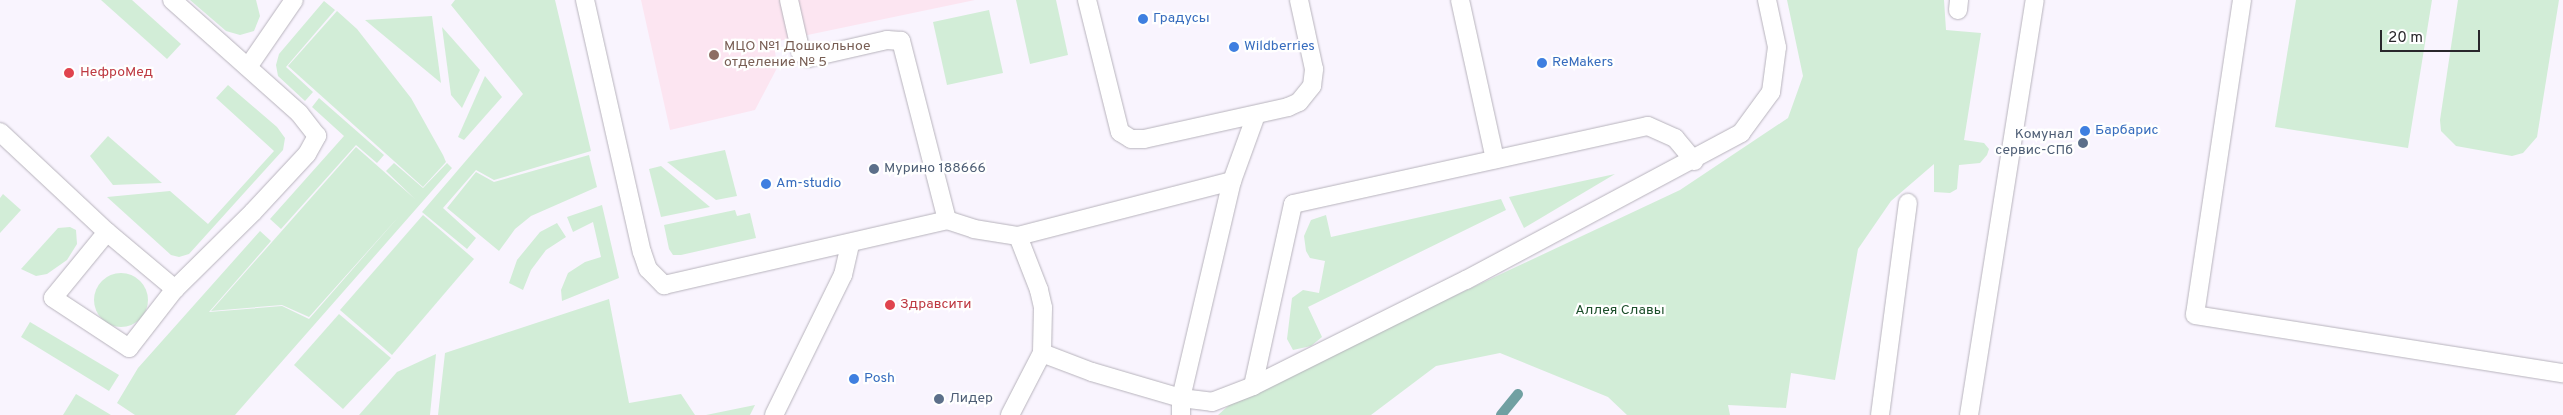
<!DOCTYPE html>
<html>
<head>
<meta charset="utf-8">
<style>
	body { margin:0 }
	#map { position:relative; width:2563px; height:415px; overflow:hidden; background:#f9f4fe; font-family:Overpass,sans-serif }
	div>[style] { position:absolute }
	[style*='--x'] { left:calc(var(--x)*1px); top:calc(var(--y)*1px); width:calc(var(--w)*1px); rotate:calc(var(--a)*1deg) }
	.education>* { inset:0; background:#fce5f1 }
	.green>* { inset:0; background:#d2edd7 }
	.round { border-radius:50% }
	.stream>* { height:10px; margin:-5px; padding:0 5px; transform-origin:5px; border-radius:5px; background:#71a0a2 }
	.roads { filter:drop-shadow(0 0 1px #b7b3bc) drop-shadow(0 0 1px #b7b3bc) }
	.service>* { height:18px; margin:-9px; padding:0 9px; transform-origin:9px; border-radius:9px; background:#fff }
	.dots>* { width:14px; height:14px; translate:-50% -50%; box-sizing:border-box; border:2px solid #fff; border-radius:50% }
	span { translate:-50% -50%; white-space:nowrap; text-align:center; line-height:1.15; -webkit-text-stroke:4.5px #fff; paint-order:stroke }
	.shop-label { font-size:14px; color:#366cbe }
	.left { translate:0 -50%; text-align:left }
	.education-label { font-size:14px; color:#785e54 }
	.health-label { font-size:14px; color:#be3a42 }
	.service-label { font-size:14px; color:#4e5e75 }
	.right { translate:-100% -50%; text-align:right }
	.park-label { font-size:14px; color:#1e502c }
	.scale { position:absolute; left:2380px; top:30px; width:100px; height:22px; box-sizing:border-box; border:2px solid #29272b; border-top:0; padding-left:6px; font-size:15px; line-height:18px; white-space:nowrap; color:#29272b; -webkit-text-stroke:4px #fff; paint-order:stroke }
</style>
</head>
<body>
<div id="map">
	<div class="education">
		<i style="clip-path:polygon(641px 0,975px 0,774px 42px,777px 68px,755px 110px,670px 130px)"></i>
	</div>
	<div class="green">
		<i style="clip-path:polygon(101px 0,132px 0,181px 44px,167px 59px)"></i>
		<i style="clip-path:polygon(190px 0,256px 0,260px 16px,254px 31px,240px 35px,226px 31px)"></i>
		<i style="clip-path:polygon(455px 0,555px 0,591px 151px,494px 180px,476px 170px,443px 208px,476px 238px,467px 249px,422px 212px,523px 94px,451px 5px)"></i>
		<i style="clip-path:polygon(1016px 0,1056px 0,1068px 55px,1030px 64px)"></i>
		<i style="clip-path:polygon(1787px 0,1944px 0,1946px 30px,1981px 33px,1964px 140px,1984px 143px,1989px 149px,1987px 155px,1980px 163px,1959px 165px,1957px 189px,1950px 193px,1934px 192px,1934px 164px,1891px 201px,1858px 249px,1835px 380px,1791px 373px,1786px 408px,1728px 405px,1730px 415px,1627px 415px,1608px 397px,1500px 353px,1436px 366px,1371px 415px,1218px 415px,1237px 398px,1680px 190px,1788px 118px,1803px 76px)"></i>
		<i style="clip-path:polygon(2296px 0,2432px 0,2408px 148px,2275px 127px)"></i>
		<i style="clip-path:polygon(2458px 0,2559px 0,2537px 137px,2523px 153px,2512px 156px,2456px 146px,2441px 131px,2440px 120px)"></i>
		<i style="clip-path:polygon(324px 1px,335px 10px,286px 67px,313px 92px,305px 101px,278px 76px,276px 65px,279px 54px)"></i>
		<i style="clip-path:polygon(989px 10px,1003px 73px,947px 85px,933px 22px)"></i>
		<i style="clip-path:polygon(337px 11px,357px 29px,411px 98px,443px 155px,446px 162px,423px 187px,288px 66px)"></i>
		<i style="clip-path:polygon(432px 16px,441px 83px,365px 20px)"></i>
		<i style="clip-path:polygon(442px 27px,480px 70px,462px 108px,451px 95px)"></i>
		<i style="clip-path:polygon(485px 76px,502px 97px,464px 140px,458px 137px)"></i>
		<i style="clip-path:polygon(228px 85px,277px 127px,285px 138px,283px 150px,189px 254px,179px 257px,171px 255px,107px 197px,170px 191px,208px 224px,274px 151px,216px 98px)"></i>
		<i style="clip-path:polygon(319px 98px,384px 155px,377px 163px,356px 145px,281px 229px,270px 219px,344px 136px,312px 107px)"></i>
		<i style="clip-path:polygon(108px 136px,162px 183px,113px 185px,90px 156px)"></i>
		<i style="clip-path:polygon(356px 147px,415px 199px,386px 171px,394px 163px,423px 188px,447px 163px,452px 168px,235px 415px,135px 415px,117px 403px,138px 368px,260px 231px,271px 241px,209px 312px,282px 306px,309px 319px,401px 214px,309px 317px,282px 305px,211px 311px)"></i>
		<i style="clip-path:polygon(725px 150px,737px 196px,716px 200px,667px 162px)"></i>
		<i style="clip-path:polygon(589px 155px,597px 187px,531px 216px,515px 229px,499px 251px,447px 208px,476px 172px,494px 182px)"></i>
		<i style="clip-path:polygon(661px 166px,710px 207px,661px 217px,649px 169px)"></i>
		<i style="clip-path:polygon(1615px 174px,1524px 228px,1509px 197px)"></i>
		<i style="clip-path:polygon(3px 194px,21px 210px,0 233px,0 198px)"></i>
		<i style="clip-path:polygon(1501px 199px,1506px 210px,1308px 307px,1322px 337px,1311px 346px,1293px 350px,1287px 339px,1292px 298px,1303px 290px,1319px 293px,1325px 261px,1310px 258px,1306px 251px,1304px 236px,1311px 220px,1326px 215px,1331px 237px)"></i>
		<i style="clip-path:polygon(602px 205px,619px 278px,562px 301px,561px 290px,568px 273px,585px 262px,601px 257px,593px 222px,573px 232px,567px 217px)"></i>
		<i style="clip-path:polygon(735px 210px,737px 216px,750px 213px,756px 238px,681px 255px,673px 255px,669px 249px,664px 225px)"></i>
		<i style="clip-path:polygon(423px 215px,474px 259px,392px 355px,340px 310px)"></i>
		<i style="clip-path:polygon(557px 223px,566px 237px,546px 250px,531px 270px,523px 290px,509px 283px,517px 260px,540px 232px)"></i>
		<i style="clip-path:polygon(70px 227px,76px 230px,77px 244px,67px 260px,47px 274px,36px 276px,21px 269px,58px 228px)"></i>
		<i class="round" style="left:94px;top:273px;width:54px;height:54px"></i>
		<i style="clip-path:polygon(609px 299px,629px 403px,681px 394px,695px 415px,438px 415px,445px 353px)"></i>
		<i style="clip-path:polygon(339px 314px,391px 358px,343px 409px,294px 365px)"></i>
		<i style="clip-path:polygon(30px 322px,119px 375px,109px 391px,21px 337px)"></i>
		<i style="clip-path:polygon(436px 354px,430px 415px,359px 415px,397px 372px)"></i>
		<i style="clip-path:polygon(76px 394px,111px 415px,63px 415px)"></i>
		<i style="clip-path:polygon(755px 405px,750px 415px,706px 415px)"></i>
	</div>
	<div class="stream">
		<i style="--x:1501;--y:415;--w:27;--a:-51"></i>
	</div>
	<div class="roads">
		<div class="service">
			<i style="--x:585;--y:0;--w:258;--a:77.3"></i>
			<i style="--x:642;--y:252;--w:18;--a:71"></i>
			<i style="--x:648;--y:269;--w:23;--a:45"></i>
			<i style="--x:664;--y:285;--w:290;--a:-12.9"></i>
			<i style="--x:947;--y:220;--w:185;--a:-104.4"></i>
			<i style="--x:901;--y:41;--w:14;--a:-176"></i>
			<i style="--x:887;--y:40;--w:81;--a:167.2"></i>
			<i style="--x:808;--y:58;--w:9;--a:-144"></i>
			<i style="--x:801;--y:53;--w:54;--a:-102.8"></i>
			<i style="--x:1087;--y:0;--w:136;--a:76"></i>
			<i style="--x:1120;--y:132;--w:13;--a:32"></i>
			<i style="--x:1131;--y:139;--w:13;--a:0"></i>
			<i style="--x:1144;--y:139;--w:148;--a:-12.5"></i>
			<i style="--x:1288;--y:107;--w:12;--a:-24"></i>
			<i style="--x:1299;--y:102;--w:21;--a:-51"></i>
			<i style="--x:1312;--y:86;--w:17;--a:-83"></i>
			<i style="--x:1314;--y:69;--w:71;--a:-102.3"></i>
			<i style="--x:1460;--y:0;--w:163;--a:77.6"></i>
			<i style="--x:2242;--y:0;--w:318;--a:98.5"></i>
			<i style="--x:2195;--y:315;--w:373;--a:9"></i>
			<i style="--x:1958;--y:10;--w:10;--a:-84"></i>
			<i style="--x:248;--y:67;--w:81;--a:-55.5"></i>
			<i style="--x:0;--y:132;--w:146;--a:43.1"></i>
			<i style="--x:107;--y:232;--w:89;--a:40"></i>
			<i style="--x:947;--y:220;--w:28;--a:18"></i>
			<i style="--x:974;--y:229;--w:45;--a:9"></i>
			<i style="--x:1018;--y:236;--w:58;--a:68.7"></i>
			<i style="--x:1039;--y:290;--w:18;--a:77"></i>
			<i style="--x:1043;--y:308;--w:45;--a:91.3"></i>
			<i style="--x:1042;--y:353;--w:70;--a:117.3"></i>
			<i style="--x:107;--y:232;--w:85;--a:129.3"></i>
			<i style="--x:53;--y:298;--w:91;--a:33.3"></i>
			<i style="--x:129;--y:348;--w:75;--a:-52.1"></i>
			<i style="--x:175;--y:289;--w:110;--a:-44.6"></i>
			<i style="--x:253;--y:212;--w:79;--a:-47"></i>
			<i style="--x:307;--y:154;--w:21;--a:-61"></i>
			<i style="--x:317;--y:136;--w:29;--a:-128"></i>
			<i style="--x:299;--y:113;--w:170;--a:-138.3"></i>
			<i style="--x:1018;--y:236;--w:221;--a:-14.4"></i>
			<i style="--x:1042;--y:353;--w:53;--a:20.8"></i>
			<i style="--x:1092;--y:372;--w:93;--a:16.3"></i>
			<i style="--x:1181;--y:398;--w:31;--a:7"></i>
			<i style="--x:1212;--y:402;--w:44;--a:-21.3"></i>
			<i style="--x:1253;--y:386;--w:238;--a:-26.5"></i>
			<i style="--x:1466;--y:280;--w:312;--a:-28.1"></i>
			<i style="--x:1741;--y:133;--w:51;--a:-53.8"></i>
			<i style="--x:1771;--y:92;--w:45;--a:-82.4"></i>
			<i style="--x:1777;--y:47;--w:48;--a:-102"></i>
			<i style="--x:1253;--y:386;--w:186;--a:-77.6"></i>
			<i style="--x:1293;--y:204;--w:363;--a:-12.4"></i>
			<i style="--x:1648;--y:126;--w:30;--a:24"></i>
			<i style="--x:1675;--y:138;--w:30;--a:50"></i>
			<i style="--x:774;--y:415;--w:156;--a:-63.8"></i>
			<i style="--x:843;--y:275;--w:31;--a:-77"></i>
			<i style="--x:1181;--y:415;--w:17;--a:-90"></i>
			<i style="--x:1181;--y:398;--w:223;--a:-76.8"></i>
			<i style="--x:1232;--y:181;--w:70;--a:-70"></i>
			<i style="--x:1880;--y:415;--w:214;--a:-82.5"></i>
			<i style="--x:1969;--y:415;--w:420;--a:-81"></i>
		</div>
	</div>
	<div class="dots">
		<i style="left:1143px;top:19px;background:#3f7fe0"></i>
		<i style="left:1234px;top:47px;background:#3f7fe0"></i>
		<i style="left:714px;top:55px;background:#8d6e63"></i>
		<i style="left:1542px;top:63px;background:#3f7fe0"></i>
		<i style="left:69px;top:73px;background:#e0444e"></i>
		<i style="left:2085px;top:131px;background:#3f7fe0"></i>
		<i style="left:2083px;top:143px;background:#5c6f8a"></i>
		<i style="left:874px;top:169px;background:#5c6f8a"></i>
		<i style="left:766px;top:184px;background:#3f7fe0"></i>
		<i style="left:890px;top:305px;background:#e0444e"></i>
		<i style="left:854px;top:379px;background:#3f7fe0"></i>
		<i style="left:939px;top:399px;background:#5c6f8a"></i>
	</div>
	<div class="shop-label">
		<span class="left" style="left:1153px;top:19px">Градусы</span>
		<span class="left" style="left:1244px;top:47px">Wildberries</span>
		<span class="left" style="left:1552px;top:63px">ReMakers</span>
		<span class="left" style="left:2095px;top:131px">Барбарис</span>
		<span class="left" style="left:776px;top:184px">Am-studio</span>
		<span class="left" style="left:864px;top:379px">Posh</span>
	</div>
	<div class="education-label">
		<span class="left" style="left:724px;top:55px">МЦО №1 Дошкольное<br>отделение № 5</span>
	</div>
	<div class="health-label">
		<span class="left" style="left:80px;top:73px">НефроМед</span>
		<span class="left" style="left:900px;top:305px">Здравсити</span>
	</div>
	<div class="service-label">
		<span class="right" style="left:2073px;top:143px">Комунал<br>сервис-СПб</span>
		<span class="left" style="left:884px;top:169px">Мурино 188666</span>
		<span class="left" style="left:949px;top:399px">Лидер</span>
	</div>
	<div class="park-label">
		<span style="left:1620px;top:311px">Аллея Славы</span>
	</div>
	<div class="scale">20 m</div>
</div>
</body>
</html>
